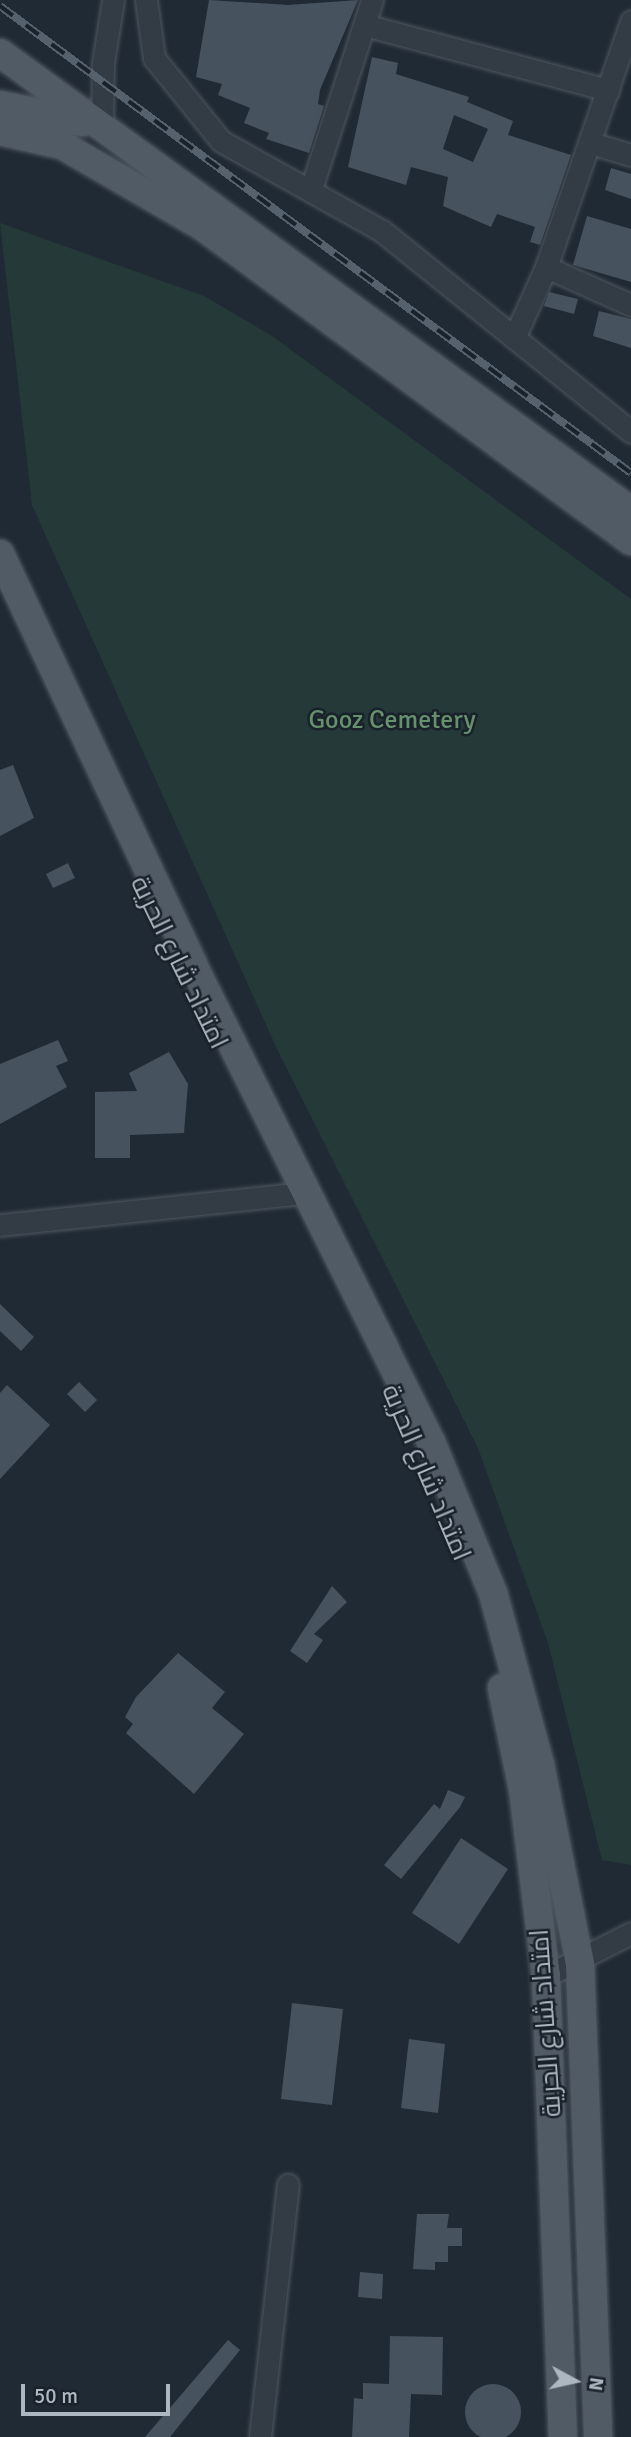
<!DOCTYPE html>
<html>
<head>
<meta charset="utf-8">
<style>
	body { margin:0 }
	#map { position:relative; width:631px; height:2437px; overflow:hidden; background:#202a34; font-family:Signika,Cairo,sans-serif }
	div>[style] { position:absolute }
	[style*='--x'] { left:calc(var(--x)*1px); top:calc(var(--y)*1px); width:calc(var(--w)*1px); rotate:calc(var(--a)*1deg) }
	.green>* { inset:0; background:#253938 }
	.building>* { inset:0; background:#46525e }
	.round { border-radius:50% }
	.roads { filter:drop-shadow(0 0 2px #4e5760) drop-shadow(0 0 2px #4e5760) }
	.minor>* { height:21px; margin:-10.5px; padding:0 10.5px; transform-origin:10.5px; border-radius:10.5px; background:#333c45 }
	.major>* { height:28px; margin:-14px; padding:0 14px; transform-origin:14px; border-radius:14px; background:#515b65 }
	.rail>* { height:8px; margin-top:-4px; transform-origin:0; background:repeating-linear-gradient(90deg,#19212a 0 16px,#55616c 0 32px); box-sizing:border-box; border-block:2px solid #55616c }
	span { translate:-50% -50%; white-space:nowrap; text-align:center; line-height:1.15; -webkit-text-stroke:5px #19212a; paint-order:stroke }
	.park-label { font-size:26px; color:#66916c }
	.street-label { font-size:26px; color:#adb7c2 }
	.north { position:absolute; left:540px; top:2346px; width:70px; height:70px; -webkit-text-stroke:5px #19212a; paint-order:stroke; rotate:98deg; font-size:19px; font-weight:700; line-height:28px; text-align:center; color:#adb7c2 }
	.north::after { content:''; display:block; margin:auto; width:24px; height:32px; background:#adb7c2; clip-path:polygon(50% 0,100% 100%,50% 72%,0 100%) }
	.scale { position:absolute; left:21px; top:2384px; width:149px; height:32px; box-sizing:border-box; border:4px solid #adb7c2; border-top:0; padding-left:9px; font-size:21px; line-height:24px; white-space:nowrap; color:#adb7c2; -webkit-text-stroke:5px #19212a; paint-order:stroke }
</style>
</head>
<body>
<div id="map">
	<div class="green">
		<i style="clip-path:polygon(0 223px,204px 296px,272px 336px,631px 599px,631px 1865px,602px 1860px,548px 1643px,478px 1448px,277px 1049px,32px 505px)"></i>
	</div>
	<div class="building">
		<i style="clip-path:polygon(209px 0,288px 5px,358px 0,320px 90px,318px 104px,324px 106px,309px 153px,266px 139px,269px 133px,244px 123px,250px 108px,218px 95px,222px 84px,196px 77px)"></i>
		<i style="clip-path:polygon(evenodd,372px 57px,398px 63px,396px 74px,469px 97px,467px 102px,513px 121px,508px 135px,571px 155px,540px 245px,530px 242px,535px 227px,497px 214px,491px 227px,443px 206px,448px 177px,411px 167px,406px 185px,348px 167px,372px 57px,454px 115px,488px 129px,473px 162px,443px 149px,454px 115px)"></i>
		<i style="clip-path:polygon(611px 168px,631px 174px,631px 199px,605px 190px)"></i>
		<i style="clip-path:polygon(587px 216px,631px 229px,631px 282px,573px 265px)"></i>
		<i style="clip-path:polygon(549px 292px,578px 299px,574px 314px,544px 306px)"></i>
		<i style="clip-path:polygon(599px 311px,631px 319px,631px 348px,593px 336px)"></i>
		<i style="clip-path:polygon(13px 765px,34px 818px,0 836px,0 770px)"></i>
		<i style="clip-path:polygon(68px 863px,75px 878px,53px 888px,46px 874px)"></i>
		<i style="clip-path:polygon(58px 1040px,68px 1061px,56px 1066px,67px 1087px,0 1124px,0 1064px)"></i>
		<i style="clip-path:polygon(169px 1052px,188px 1084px,184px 1133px,130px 1135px,130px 1158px,95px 1158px,95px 1092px,137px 1091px,129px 1073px)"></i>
		<i style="clip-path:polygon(0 1304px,34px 1337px,21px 1351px,0 1331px)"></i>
		<i style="clip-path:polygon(79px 1382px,97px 1400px,85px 1412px,67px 1394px)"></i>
		<i style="clip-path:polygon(7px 1385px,50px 1425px,0 1479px,0 1393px)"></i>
		<i style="clip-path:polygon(332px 1586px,347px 1602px,314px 1634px,323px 1640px,307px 1663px,290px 1651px)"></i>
		<i style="clip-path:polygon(178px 1653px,225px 1692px,212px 1708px,244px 1734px,194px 1794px,126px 1733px,133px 1724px,125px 1717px,136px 1697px)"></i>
		<i style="clip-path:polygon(448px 1790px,465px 1797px,460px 1807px,401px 1879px,384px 1865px,434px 1804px,440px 1809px)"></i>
		<i style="clip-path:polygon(461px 1838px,508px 1869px,459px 1944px,412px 1913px)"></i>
		<i style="clip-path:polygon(292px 2003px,343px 2009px,332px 2105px,281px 2099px)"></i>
		<i style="clip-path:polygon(409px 2039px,445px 2044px,438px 2113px,401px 2108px)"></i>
		<i style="clip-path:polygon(417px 2214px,449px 2214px,447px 2228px,462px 2228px,462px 2246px,448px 2246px,448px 2262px,435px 2262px,435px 2270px,413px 2269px)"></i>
		<i style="clip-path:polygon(360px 2272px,383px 2274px,382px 2299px,358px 2297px)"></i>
		<i style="clip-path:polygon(390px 2336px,443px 2337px,442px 2395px,411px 2394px,409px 2437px,352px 2437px,354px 2398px,363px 2399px,363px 2383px,389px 2384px)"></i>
		<i style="clip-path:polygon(228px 2340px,240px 2350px,170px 2437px,145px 2437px)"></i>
		<i class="round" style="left:465px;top:2384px;width:56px;height:56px"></i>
	</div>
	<div class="roads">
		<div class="minor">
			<i style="--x:146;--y:0;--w:59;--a:82.1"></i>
			<i style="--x:154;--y:58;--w:107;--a:51.1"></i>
			<i style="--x:221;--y:141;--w:184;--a:29.2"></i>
			<i style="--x:382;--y:231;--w:320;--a:38.9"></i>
			<i style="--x:365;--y:25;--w:252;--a:15"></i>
			<i style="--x:102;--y:130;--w:67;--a:-89.1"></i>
			<i style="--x:103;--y:63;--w:64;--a:-81"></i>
			<i style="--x:591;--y:143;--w:42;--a:16.7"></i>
			<i style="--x:311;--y:189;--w:199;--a:-72.1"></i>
			<i style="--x:546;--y:267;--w:93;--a:24.1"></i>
			<i style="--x:514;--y:338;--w:78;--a:-65.7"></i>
			<i style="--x:546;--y:267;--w:260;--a:-70.9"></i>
			<i style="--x:0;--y:1225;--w:295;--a:-6"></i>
			<i style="--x:546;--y:1976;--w:95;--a:-26.8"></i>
			<i style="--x:260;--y:2437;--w:254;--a:-83.7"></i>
		</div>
		<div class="major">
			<i style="--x:0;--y:53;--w:780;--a:35.97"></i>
			<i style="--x:0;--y:105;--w:85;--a:11.6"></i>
			<i style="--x:0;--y:131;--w:64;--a:12.7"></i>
			<i style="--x:62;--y:145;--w:162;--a:30.1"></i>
			<i style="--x:202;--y:226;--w:532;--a:36.29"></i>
			<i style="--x:0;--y:554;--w:454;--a:64.8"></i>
			<i style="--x:193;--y:965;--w:533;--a:63.48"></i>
			<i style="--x:431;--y:1442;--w:163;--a:67.7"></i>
			<i style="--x:493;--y:1593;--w:178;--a:74.7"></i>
			<i style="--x:540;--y:1765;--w:203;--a:78.6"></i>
			<i style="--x:580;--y:1964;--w:473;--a:87.8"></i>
			<i style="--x:502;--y:1688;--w:103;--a:78.3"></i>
			<i style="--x:523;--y:1789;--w:188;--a:83"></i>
			<i style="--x:546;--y:1976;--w:461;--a:87.9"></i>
		</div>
	</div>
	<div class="rail">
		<i style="--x:0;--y:6;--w:785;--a:36.5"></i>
	</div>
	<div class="park-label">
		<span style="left:392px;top:721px">Gooz Cemetery</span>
	</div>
	<div class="street-label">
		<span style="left:178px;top:963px;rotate:64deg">امتداد شارع الحرية</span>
		<span style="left:425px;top:1473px;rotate:67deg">امتداد شارع الحرية</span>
		<span style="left:547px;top:2023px;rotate:-94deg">امتداد شارع الحرية</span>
	</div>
	<div class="north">N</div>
	<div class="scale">50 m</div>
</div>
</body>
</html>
